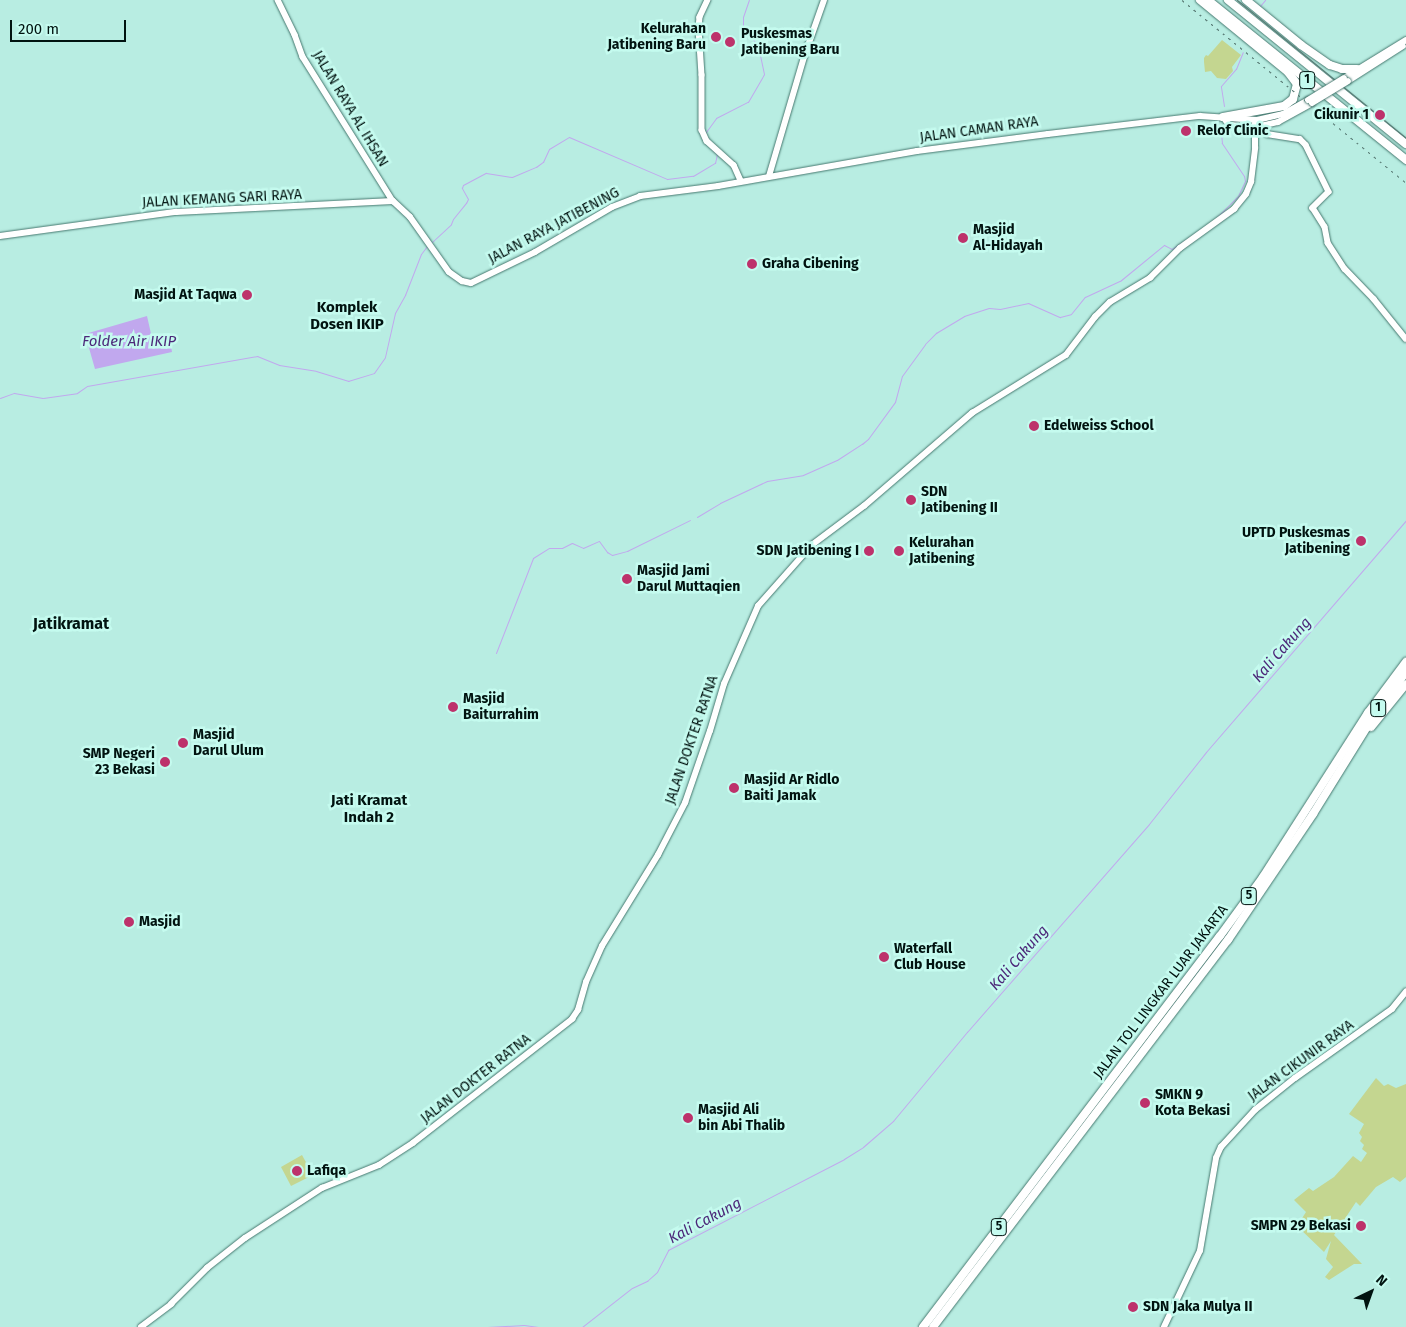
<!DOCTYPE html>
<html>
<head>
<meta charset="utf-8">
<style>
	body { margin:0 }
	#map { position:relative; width:1406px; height:1327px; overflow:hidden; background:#b8ede2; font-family:"Fira Sans",sans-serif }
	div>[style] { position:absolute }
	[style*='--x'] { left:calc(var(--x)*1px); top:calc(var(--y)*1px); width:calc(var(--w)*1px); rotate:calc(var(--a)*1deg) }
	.green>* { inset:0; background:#c4d690 }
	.water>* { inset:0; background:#c1a8ee }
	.stream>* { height:1px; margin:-0.5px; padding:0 0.5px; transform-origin:0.5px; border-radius:0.5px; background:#c1a8ee }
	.roads { filter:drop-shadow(0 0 1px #46786f) drop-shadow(0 0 1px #46786f) }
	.tertiary>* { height:5.5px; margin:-2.75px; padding:0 2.75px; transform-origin:2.75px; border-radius:2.75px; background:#fff }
	.secondary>* { height:6px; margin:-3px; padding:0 3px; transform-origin:3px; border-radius:3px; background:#fff }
	.motorway>* { height:8px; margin:-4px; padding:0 4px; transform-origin:4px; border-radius:4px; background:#fff }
	.tram>* { height:1px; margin:-0.5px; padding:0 0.5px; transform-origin:0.5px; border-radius:0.5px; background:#577973 }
	.rail>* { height:1px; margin-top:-0.5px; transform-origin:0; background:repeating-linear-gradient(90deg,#577973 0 2.5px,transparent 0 7.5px) }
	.bridges { filter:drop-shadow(0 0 1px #46786f) drop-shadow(0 0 1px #46786f) }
	.secondary-bridge>* { height:6px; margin:-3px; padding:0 3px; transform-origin:3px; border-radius:3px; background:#fff }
	.dots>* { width:14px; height:14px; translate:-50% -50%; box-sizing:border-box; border:2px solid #c5fbef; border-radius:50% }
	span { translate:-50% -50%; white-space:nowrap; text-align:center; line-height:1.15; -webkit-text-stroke:5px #c5fbef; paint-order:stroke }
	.shield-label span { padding:1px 4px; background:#c5fbef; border:1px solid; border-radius:4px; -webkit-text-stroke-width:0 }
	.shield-label { font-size:12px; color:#011310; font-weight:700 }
	.poi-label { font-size:14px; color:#011310; font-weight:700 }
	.right { translate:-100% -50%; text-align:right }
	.left { translate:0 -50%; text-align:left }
	.street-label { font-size:14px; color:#011310 }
	.neighbourhood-label { font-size:15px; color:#011310; font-weight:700 }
	.water-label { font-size:15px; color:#4c2879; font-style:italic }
	.quarter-label { font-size:16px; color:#011310; font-weight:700 }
	.north { position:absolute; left:1346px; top:1267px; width:50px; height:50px; -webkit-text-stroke:4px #c5fbef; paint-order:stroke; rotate:42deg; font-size:14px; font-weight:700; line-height:20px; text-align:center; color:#011310 }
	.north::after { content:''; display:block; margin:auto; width:18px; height:22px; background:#011310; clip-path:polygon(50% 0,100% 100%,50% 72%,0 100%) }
	.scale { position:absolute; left:10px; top:20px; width:116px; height:22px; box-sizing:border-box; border:2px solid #011310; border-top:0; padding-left:6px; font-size:15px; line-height:18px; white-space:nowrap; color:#011310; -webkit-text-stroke:4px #c5fbef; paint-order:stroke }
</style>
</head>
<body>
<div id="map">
	<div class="green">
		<i style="clip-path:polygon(1222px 40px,1241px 55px,1232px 67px,1233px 71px,1226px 79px,1217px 78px,1211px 71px,1205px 72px,1204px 62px,1204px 58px,1206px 55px,1208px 56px)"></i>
		<i style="clip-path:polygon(1376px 1078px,1384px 1086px,1388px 1084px,1396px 1088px,1406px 1084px,1406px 1177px,1400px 1182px,1393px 1177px,1376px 1187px,1360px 1206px,1356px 1202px,1334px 1235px,1362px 1264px,1354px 1264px,1329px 1280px,1325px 1277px,1333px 1267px,1326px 1259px,1331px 1241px,1324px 1252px,1297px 1226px,1306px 1212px,1294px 1200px,1309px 1188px,1313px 1191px,1334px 1177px,1353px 1156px,1361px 1162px,1367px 1153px,1362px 1149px,1364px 1145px,1360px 1141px,1362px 1137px,1359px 1133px,1364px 1124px,1349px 1114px)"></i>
		<i style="clip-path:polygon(302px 1155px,313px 1175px,291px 1186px,281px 1167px)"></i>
	</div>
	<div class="water">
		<i style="clip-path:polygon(147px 316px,152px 338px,158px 336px,160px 343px,171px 346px,172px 352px,95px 369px,85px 334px)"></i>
	</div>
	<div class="stream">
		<i style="--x:1260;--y:6;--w:8;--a:-50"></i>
		<i style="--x:1224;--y:106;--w:20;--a:-99"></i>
		<i style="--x:1221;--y:86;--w:23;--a:-49"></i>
		<i style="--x:1236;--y:69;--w:18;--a:-68"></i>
		<i style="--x:706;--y:132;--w:17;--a:-54"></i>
		<i style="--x:716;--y:118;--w:36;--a:-27"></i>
		<i style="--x:748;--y:102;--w:32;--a:-60"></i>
		<i style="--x:764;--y:74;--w:29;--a:-102"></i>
		<i style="--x:758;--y:46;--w:25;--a:-127"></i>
		<i style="--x:743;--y:26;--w:9;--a:-90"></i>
		<i style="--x:743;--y:17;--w:18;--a:-71"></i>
		<i style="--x:1216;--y:218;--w:31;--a:-45"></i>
		<i style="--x:1238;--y:196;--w:17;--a:-65"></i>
		<i style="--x:1245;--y:181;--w:5;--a:-101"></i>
		<i style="--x:1244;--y:176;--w:40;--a:-124"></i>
		<i style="--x:1222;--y:143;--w:18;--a:-96"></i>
		<i style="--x:432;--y:242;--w:26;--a:-43"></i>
		<i style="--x:451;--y:224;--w:5;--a:-68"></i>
		<i style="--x:453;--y:219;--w:21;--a:-51"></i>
		<i style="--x:466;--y:203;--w:4;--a:-63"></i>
		<i style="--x:468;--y:199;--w:13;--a:-119"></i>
		<i style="--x:462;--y:188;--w:3;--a:-72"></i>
		<i style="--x:463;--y:185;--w:26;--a:-28"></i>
		<i style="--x:486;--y:173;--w:26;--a:9"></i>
		<i style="--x:512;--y:177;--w:26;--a:-23"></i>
		<i style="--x:536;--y:167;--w:9;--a:-36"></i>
		<i style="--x:543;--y:162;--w:14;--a:-65"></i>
		<i style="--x:549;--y:149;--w:23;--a:-31"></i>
		<i style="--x:569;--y:137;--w:107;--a:23.2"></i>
		<i style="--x:667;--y:179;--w:26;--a:-7"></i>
		<i style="--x:693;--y:176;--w:26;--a:-31"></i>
		<i style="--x:715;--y:163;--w:9;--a:-77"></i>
		<i style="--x:717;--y:154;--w:10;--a:-135"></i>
		<i style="--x:0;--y:398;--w:15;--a:-20"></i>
		<i style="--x:14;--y:393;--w:29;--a:10"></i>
		<i style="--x:43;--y:398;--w:34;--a:-8"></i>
		<i style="--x:77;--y:393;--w:12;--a:-35"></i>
		<i style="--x:87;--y:386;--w:173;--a:-10"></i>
		<i style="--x:257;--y:356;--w:24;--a:22"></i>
		<i style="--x:279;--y:365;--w:37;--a:9"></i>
		<i style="--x:316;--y:371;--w:34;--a:17"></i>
		<i style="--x:348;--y:381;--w:27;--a:-17"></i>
		<i style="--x:374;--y:373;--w:19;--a:-55"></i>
		<i style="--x:385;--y:357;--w:45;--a:-77.2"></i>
		<i style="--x:395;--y:313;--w:21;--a:-61"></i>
		<i style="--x:405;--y:295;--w:44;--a:-68.7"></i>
		<i style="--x:421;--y:254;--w:10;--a:-53"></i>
		<i style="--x:697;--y:517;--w:27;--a:-31"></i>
		<i style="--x:720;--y:503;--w:52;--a:-25.1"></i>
		<i style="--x:767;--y:481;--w:36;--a:-9"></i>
		<i style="--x:803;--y:475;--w:37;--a:-24"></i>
		<i style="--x:837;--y:460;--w:30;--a:-33"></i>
		<i style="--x:862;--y:444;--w:8;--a:-40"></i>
		<i style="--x:868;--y:439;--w:46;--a:-53.9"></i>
		<i style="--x:895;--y:402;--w:27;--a:-75"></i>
		<i style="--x:902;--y:376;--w:39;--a:-54"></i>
		<i style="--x:925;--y:344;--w:16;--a:-45"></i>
		<i style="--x:936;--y:333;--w:33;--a:-31"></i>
		<i style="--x:964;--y:316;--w:26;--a:-18"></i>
		<i style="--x:989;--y:308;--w:11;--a:5"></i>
		<i style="--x:1000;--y:309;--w:29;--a:-12"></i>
		<i style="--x:1028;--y:303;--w:35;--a:24"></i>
		<i style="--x:1060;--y:317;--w:11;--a:-15"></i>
		<i style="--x:1071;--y:314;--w:22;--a:-51"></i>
		<i style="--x:1085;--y:297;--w:38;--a:-25"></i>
		<i style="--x:1120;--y:281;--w:57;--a:-39.3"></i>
		<i style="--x:1164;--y:245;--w:9;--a:27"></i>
		<i style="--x:1172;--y:249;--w:37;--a:-34"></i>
		<i style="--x:496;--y:653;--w:102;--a:-68.7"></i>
		<i style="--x:533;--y:558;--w:19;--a:-32"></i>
		<i style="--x:549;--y:548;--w:13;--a:0"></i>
		<i style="--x:562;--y:548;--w:11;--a:-27"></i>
		<i style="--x:572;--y:543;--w:12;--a:24"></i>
		<i style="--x:583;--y:548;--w:17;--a:-24"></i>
		<i style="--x:599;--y:541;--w:14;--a:54"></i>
		<i style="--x:607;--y:552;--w:6;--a:31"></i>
		<i style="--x:612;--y:555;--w:16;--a:-15"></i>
		<i style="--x:627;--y:551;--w:70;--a:-26.2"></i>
		<i style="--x:487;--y:1327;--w:37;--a:-3"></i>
		<i style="--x:524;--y:1325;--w:15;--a:8"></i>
		<i style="--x:582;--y:1327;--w:63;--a:-38"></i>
		<i style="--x:632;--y:1288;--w:17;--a:-25"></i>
		<i style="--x:647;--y:1281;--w:13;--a:-42"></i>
		<i style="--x:657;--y:1272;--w:25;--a:-63"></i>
		<i style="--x:668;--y:1250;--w:198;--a:-27.3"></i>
		<i style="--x:844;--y:1159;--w:22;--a:-32"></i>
		<i style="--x:863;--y:1147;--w:40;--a:-41"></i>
		<i style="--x:893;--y:1121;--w:116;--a:-50.3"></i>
		<i style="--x:967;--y:1032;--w:276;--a:-48.8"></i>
		<i style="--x:1149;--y:824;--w:92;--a:-51.6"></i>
		<i style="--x:1206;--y:752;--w:306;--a:-49.2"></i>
	</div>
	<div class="roads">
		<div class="tertiary">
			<i style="--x:278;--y:0;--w:39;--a:64"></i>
			<i style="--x:295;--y:35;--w:23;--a:70"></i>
			<i style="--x:303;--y:57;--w:170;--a:58"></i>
			<i style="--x:708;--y:0;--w:19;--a:115"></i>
			<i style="--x:700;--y:17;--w:12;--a:95"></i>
			<i style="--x:699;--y:29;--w:46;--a:86.3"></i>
			<i style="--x:702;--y:75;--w:55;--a:90"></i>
			<i style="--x:702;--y:130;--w:12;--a:66"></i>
			<i style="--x:707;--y:141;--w:36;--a:42"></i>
			<i style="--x:734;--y:165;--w:17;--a:66"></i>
			<i style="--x:1256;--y:127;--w:13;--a:32"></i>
			<i style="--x:1267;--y:134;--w:33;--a:9"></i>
			<i style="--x:1300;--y:139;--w:8;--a:45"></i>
			<i style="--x:1306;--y:145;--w:52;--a:63.9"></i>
			<i style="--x:1329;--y:192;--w:23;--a:135"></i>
			<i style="--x:1313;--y:208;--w:22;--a:58"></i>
			<i style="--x:1325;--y:227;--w:16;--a:79"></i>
			<i style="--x:1328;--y:243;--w:31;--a:57"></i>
			<i style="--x:1345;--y:269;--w:42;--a:46"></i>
			<i style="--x:1374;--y:299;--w:51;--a:51.3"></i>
			<i style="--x:141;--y:1327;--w:38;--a:-37"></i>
			<i style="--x:171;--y:1304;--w:51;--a:-45"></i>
			<i style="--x:207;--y:1268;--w:48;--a:-38.3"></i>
			<i style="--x:245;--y:1238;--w:92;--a:-33"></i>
			<i style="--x:322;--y:1188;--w:61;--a:-22"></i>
			<i style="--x:379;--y:1165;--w:40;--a:-32.9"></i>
			<i style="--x:413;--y:1143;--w:202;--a:-37.9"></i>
			<i style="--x:572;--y:1019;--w:11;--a:-56"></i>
			<i style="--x:578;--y:1010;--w:29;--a:-74"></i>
			<i style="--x:586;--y:982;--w:39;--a:-66"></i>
			<i style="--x:602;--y:946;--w:107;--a:-58.4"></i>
			<i style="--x:658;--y:855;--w:59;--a:-62.6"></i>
			<i style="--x:685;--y:803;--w:76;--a:-70.9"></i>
			<i style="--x:710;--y:731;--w:49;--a:-73.4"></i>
			<i style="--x:724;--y:684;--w:85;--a:-66.4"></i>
			<i style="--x:758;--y:606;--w:81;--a:-48.5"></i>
			<i style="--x:812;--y:545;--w:65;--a:-36.9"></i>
			<i style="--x:864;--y:506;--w:143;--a:-40.7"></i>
			<i style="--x:972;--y:413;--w:110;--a:-31.7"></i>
			<i style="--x:1066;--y:355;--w:48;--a:-52.7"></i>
			<i style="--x:1095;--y:317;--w:21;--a:-45"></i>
			<i style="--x:1110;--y:302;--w:47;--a:-31"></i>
			<i style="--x:1150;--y:278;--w:42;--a:-45"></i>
			<i style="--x:1180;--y:248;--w:67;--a:-35.8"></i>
			<i style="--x:1234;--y:209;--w:19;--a:-51"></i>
			<i style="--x:1246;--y:194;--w:13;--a:-67"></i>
			<i style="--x:1251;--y:182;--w:34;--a:-83"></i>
			<i style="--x:1255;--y:148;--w:24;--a:-90"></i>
			<i style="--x:1164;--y:1327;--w:84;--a:-64.7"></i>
			<i style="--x:1200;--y:1251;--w:94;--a:-80.2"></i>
			<i style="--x:1216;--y:1158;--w:12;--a:-66"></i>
			<i style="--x:1221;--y:1147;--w:50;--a:-47.4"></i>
			<i style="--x:1255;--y:1110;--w:51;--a:-38.7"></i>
			<i style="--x:1295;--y:1078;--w:119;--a:-35.4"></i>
			<i style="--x:1392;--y:1009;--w:22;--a:-51"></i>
		</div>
		<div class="secondary">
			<i style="--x:1344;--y:78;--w:73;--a:-31.5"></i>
			<i style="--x:1348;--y:81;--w:65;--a:-32.5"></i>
			<i style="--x:1223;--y:117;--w:10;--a:53"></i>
			<i style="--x:1229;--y:125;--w:27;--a:4"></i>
			<i style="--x:1256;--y:127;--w:23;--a:-13"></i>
			<i style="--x:1278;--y:122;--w:39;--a:-29"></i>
			<i style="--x:769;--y:176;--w:127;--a:-73.6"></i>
			<i style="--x:805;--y:54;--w:57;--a:-70.6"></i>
			<i style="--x:0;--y:236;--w:178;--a:-7.8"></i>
			<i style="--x:176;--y:212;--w:217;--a:-2.9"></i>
			<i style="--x:393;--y:201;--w:23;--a:43"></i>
			<i style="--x:410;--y:217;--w:67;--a:54.7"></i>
			<i style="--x:449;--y:272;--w:16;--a:35"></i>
			<i style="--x:462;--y:281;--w:9;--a:13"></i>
			<i style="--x:471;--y:283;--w:71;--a:-25.8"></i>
			<i style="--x:535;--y:252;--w:89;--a:-30.3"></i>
			<i style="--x:612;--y:207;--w:30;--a:-21"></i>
			<i style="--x:640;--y:196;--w:79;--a:-7.3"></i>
			<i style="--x:718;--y:186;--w:202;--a:-10"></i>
			<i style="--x:917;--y:151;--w:132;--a:-7.4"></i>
			<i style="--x:1048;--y:134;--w:153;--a:-6.8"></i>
			<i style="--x:1200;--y:116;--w:57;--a:4"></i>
			<i style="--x:1257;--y:120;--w:27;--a:-13"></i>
			<i style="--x:1283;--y:114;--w:29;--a:-29"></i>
		</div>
		<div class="motorway">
			<i style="--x:1200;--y:0;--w:114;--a:39.3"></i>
			<i style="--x:1288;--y:72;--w:15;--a:53"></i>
			<i style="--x:1297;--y:84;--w:16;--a:105"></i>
			<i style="--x:1293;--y:99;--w:11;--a:142"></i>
			<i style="--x:1284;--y:106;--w:62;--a:169.8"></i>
			<i style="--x:1208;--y:0;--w:255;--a:38.9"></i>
			<i style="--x:1228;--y:0;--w:229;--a:39"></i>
			<i style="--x:1246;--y:0;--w:71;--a:39.3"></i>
			<i style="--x:1301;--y:45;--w:35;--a:35"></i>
			<i style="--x:1330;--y:65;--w:13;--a:18"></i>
			<i style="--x:1342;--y:69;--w:15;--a:0"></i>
			<i style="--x:1371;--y:727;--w:55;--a:-50.9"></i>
			<i style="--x:923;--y:1327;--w:491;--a:-52.8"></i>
			<i style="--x:1220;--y:936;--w:73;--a:-53.9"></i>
			<i style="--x:1263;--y:877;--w:195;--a:-57.4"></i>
			<i style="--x:1368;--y:713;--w:64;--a:-53.3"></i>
			<i style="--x:933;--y:1327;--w:487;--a:-52.7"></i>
			<i style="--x:1228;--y:940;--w:152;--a:-56"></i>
			<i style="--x:1313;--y:814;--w:123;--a:-58.2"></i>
			<i style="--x:1378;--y:709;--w:46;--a:-52.9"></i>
		</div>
	</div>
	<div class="tram">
		<i style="--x:1237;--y:0;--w:218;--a:39.2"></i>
	</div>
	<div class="rail">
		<i style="--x:1182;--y:0;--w:289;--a:39.2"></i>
	</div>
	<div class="bridges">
		<div class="secondary-bridge">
			<i style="--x:1308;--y:100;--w:42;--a:-31.4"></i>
			<i style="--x:1312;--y:103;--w:42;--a:-31.4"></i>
		</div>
	</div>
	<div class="dots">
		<i style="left:716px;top:37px;background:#bd326b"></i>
		<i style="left:730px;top:42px;background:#bd326b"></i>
		<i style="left:1380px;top:115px;background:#bd326b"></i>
		<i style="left:1186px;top:131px;background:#bd326b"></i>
		<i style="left:963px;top:238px;background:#bd326b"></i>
		<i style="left:752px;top:264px;background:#bd326b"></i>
		<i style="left:247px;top:295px;background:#bd326b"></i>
		<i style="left:1034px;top:426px;background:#bd326b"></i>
		<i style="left:911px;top:500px;background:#bd326b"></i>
		<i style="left:1361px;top:541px;background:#bd326b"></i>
		<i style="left:869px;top:551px;background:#bd326b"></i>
		<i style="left:899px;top:551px;background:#bd326b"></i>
		<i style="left:627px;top:579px;background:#bd326b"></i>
		<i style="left:453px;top:707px;background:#bd326b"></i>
		<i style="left:183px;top:743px;background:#bd326b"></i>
		<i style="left:165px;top:762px;background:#bd326b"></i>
		<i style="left:734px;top:788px;background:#bd326b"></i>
		<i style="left:129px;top:922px;background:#bd326b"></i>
		<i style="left:884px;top:957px;background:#bd326b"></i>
		<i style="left:1145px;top:1103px;background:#bd326b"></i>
		<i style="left:688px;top:1118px;background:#bd326b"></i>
		<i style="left:297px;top:1171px;background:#bd326b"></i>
		<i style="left:1361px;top:1226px;background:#bd326b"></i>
		<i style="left:1133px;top:1307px;background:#bd326b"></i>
	</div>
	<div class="shield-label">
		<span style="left:1307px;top:80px">1</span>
		<span style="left:1378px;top:708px">1</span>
		<span style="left:1249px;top:896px">5</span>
		<span style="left:999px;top:1227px">5</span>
	</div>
	<div class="poi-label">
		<span class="right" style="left:706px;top:37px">Kelurahan<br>Jatibening Baru</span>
		<span class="left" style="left:741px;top:42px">Puskesmas<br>Jatibening Baru</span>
		<span class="right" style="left:1369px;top:115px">Cikunir 1</span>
		<span class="left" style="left:1197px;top:131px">Relof Clinic</span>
		<span class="left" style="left:973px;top:238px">Masjid<br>Al-Hidayah</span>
		<span class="left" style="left:762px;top:264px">Graha Cibening</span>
		<span class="right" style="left:237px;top:295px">Masjid At Taqwa</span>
		<span class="left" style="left:1044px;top:426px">Edelweiss School</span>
		<span class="left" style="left:921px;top:500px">SDN<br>Jatibening II</span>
		<span class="right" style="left:1350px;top:541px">UPTD Puskesmas<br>Jatibening</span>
		<span class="left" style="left:909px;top:551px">Kelurahan<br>Jatibening</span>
		<span class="right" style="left:859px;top:551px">SDN Jatibening I</span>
		<span class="left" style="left:637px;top:579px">Masjid Jami<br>Darul Muttaqien</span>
		<span class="left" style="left:463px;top:707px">Masjid<br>Baiturrahim</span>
		<span class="left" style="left:193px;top:743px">Masjid<br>Darul Ulum</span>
		<span class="right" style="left:155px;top:762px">SMP Negeri<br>23 Bekasi</span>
		<span class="left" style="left:744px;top:788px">Masjid Ar Ridlo<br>Baiti Jamak</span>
		<span class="left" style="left:139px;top:922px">Masjid</span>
		<span class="left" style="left:894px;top:957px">Waterfall<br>Club House</span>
		<span class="left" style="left:1155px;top:1103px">SMKN 9<br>Kota Bekasi</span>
		<span class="left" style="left:698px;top:1118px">Masjid Ali<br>bin Abi Thalib</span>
		<span class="left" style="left:307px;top:1171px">Lafiqa</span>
		<span class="right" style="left:1351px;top:1226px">SMPN 29 Bekasi</span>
		<span class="left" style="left:1143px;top:1307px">SDN Jaka Mulya II</span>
	</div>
	<div class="street-label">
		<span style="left:350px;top:109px;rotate:59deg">JALAN RAYA AL IHSAN</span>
		<span style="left:979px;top:130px;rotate:-8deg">JALAN CAMAN RAYA</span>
		<span style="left:222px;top:199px;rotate:-3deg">JALAN KEMANG SARI RAYA</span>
		<span style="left:554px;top:226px;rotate:-28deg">JALAN RAYA JATIBENING</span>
		<span style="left:692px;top:740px;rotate:-71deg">JALAN DOKTER RATNA</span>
		<span style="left:1161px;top:992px;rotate:-53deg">JALAN TOL LINGKAR LUAR JAKARTA</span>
		<span style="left:1301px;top:1061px;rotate:-36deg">JALAN CIKUNIR RAYA</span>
		<span style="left:476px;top:1079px;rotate:-38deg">JALAN DOKTER RATNA</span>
	</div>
	<div class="neighbourhood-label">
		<span style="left:347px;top:316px">Komplek<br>Dosen IKIP</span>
		<span style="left:369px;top:809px">Jati Kramat<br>Indah 2</span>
	</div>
	<div class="water-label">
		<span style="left:129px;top:342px">Folder Air IKIP</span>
		<span style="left:1282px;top:650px;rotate:-49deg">Kali Cakung</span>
		<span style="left:1019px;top:958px;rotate:-49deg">Kali Cakung</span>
		<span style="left:705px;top:1221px;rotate:-28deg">Kali Cakung</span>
	</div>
	<div class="quarter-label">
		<span style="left:71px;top:624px">Jatikramat</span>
	</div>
	<div class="north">N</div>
	<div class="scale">200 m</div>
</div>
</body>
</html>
